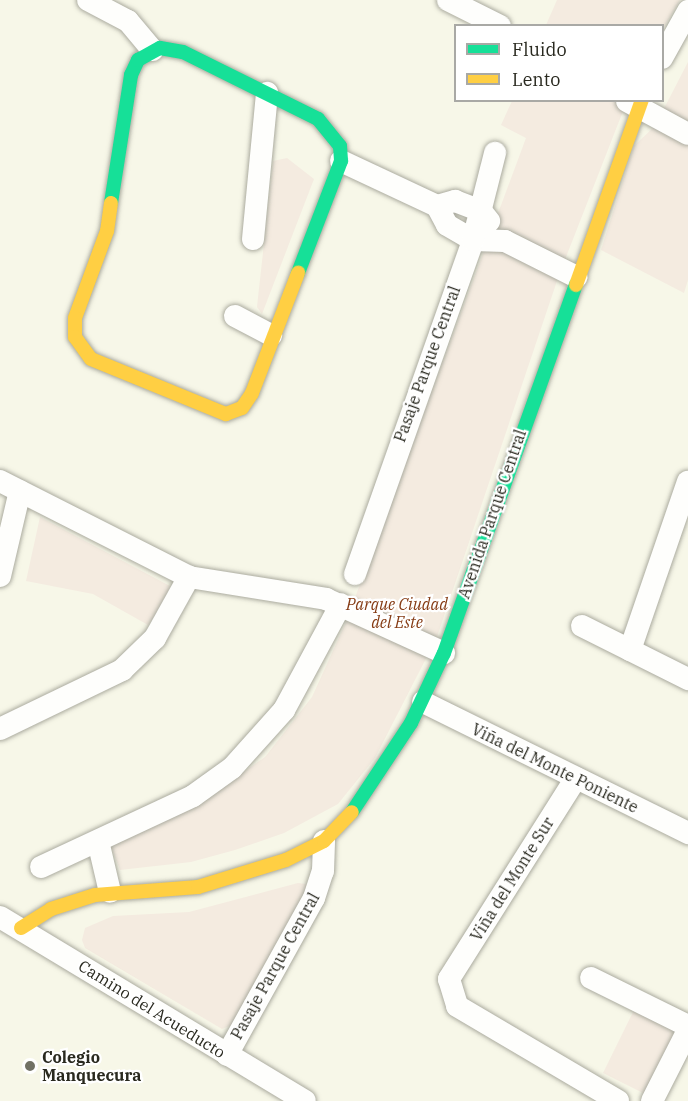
<!DOCTYPE html>
<html>
<head>
<meta charset="utf-8">
<style>
	body { margin:0 }
	#map { position:relative; width:688px; height:1101px; overflow:hidden; background:#f7f7e8; font-family:"IBM Plex Serif",serif }
	div>[style] { position:absolute }
	[style*='--x'] { left:calc(var(--x)*1px); top:calc(var(--y)*1px); width:calc(var(--w)*1px); rotate:calc(var(--a)*1deg) }
	.green>* { inset:0; background:#f4ebe0 }
	.roads { filter:drop-shadow(0 0 2px #abab9f) drop-shadow(0 0 2px #abab9f) }
	.street>* { height:22px; margin:-11px; padding:0 11px; transform-origin:11px; border-radius:11px; background:#fefefc }
	.fast>* { height:14px; margin:-7px; padding:0 7px; transform-origin:7px; border-radius:7px; background:#16e098 }
	.slow>* { height:14px; margin:-7px; padding:0 7px; transform-origin:7px; border-radius:7px; background:#ffcf43 }
	.dots>* { width:16px; height:16px; translate:-50% -50%; box-sizing:border-box; border:3px solid #fff; border-radius:50% }
	span { translate:-50% -50%; white-space:nowrap; text-align:center; line-height:1.15; -webkit-text-stroke:4.5px #fff; paint-order:stroke }
	.street-label { font-size:16px; color:#29291f }
	.park-label { font-size:16px; color:#853b14; font-style:italic }
	.poi-label { font-size:16px; color:#29291f; font-weight:700 }
	.left { translate:0 -50%; text-align:left }
	.legend { position:absolute; left:454px; top:24px; width:210px; height:78px; box-sizing:border-box; background:#fff; border:2px solid #a9a9a5; margin:0; padding:8px 10px; list-style:none; font-size:18px; color:#29291f }
	.legend li { display:flex; align-items:center; gap:12px; height:30px }
	.legend b { width:30px; border:2px solid #a9a9a5 }
</style>
</head>
<body>
<div id="map">
	<div class="green">
		<i style="clip-path:polygon(557px 0,680px 0,663px 29px,546px 25px)"></i>
		<i style="clip-path:polygon(688px 62px,688px 280px,684px 293px,601px 250px,634px 146px,655px 126px)"></i>
		<i style="clip-path:polygon(512px 101px,627px 101px,559px 275px,437px 637px,375px 758px,338px 804px,284px 833px,235px 850px,191px 862px,120px 870px,110px 844px,219px 789px,265px 757px,312px 697px,346px 622px,526px 138px,501px 125px)"></i>
		<i style="clip-path:polygon(287px 158px,314px 179px,262px 314px,257px 307px,273px 161px)"></i>
		<i style="clip-path:polygon(40px 517px,170px 586px,166px 602px,148px 625px,93px 594px,26px 581px)"></i>
		<i style="clip-path:polygon(298px 883px,306px 884px,306px 890px,234px 1024px,222px 1029px,85px 948px,82px 940px,85px 928px,113px 916px,189px 912px)"></i>
		<i style="clip-path:polygon(635px 1008px,679px 1030px,647px 1095px,603px 1073px)"></i>
	</div>
	<div class="roads">
		<div class="street">
			<i style="--x:88;--y:0;--w:45;--a:27.7"></i>
			<i style="--x:128;--y:21;--w:38;--a:50"></i>
			<i style="--x:448;--y:0;--w:58;--a:26.6"></i>
			<i style="--x:662;--y:58;--w:54;--a:-61"></i>
			<i style="--x:627;--y:101;--w:69;--a:28.4"></i>
			<i style="--x:341;--y:161;--w:106;--a:25.1"></i>
			<i style="--x:437;--y:206;--w:21;--a:62"></i>
			<i style="--x:447;--y:225;--w:30;--a:30"></i>
			<i style="--x:473;--y:240;--w:32;--a:2"></i>
			<i style="--x:505;--y:241;--w:80;--a:26.6"></i>
			<i style="--x:437;--y:206;--w:19;--a:-16"></i>
			<i style="--x:455;--y:201;--w:28;--a:21"></i>
			<i style="--x:481;--y:211;--w:13;--a:51"></i>
			<i style="--x:253;--y:239;--w:147;--a:-84.5"></i>
			<i style="--x:235;--y:316;--w:41;--a:27.8"></i>
			<i style="--x:0;--y:481;--w:212;--a:26.9"></i>
			<i style="--x:189;--y:577;--w:139;--a:9.1"></i>
			<i style="--x:326;--y:599;--w:130;--a:24.6"></i>
			<i style="--x:355;--y:574;--w:354;--a:-70.5"></i>
			<i style="--x:473;--y:240;--w:90;--a:-75.8"></i>
			<i style="--x:0;--y:576;--w:87;--a:-76.8"></i>
			<i style="--x:582;--y:626;--w:119;--a:26.6"></i>
			<i style="--x:630;--y:650;--w:178;--a:-71"></i>
			<i style="--x:423;--y:702;--w:296;--a:26.3"></i>
			<i style="--x:0;--y:729;--w:136;--a:-25.8"></i>
			<i style="--x:122;--y:670;--w:46;--a:-44.1"></i>
			<i style="--x:155;--y:638;--w:70;--a:-60.9"></i>
			<i style="--x:576;--y:778;--w:238;--a:122.3"></i>
			<i style="--x:449;--y:979;--w:28;--a:73"></i>
			<i style="--x:457;--y:1006;--w:187;--a:30.5"></i>
			<i style="--x:98;--y:841;--w:52;--a:76.8"></i>
			<i style="--x:41;--y:867;--w:168;--a:-25"></i>
			<i style="--x:193;--y:796;--w:48;--a:-35.7"></i>
			<i style="--x:232;--y:768;--w:78;--a:-48.1"></i>
			<i style="--x:284;--y:710;--w:120;--a:-61.7"></i>
			<i style="--x:0;--y:917;--w:356;--a:31.1"></i>
			<i style="--x:591;--y:978;--w:108;--a:26.3"></i>
			<i style="--x:227;--y:1055;--w:179;--a:-61"></i>
			<i style="--x:314;--y:898;--w:28;--a:-72"></i>
			<i style="--x:323;--y:871;--w:30;--a:-88"></i>
			<i style="--x:652;--y:1101;--w:80;--a:-63.1"></i>
		</div>
		<div class="fast">
			<i style="--x:160;--y:48;--w:23;--a:10"></i>
			<i style="--x:183;--y:52;--w:151;--a:26.4"></i>
			<i style="--x:318;--y:119;--w:35;--a:51"></i>
			<i style="--x:340;--y:146;--w:15;--a:86"></i>
			<i style="--x:341;--y:161;--w:120;--a:111"></i>
			<i style="--x:111;--y:203;--w:130;--a:-81.1"></i>
			<i style="--x:131;--y:75;--w:17;--a:-65"></i>
			<i style="--x:138;--y:60;--w:25;--a:-29"></i>
			<i style="--x:352;--y:812;--w:107;--a:-56.5"></i>
			<i style="--x:411;--y:723;--w:77;--a:-64.8"></i>
			<i style="--x:444;--y:653;--w:391;--a:-70.3"></i>
		</div>
		<div class="slow">
			<i style="--x:111;--y:203;--w:28;--a:98"></i>
			<i style="--x:107;--y:231;--w:93;--a:110.2"></i>
			<i style="--x:75;--y:318;--w:19;--a:90"></i>
			<i style="--x:75;--y:337;--w:27;--a:54"></i>
			<i style="--x:91;--y:359;--w:146;--a:22.2"></i>
			<i style="--x:226;--y:414;--w:17;--a:-21"></i>
			<i style="--x:242;--y:408;--w:18;--a:-56"></i>
			<i style="--x:252;--y:393;--w:129;--a:-69"></i>
			<i style="--x:576;--y:285;--w:196;--a:-70.4"></i>
			<i style="--x:21;--y:928;--w:36;--a:-32"></i>
			<i style="--x:51;--y:909;--w:46;--a:-17.7"></i>
			<i style="--x:95;--y:895;--w:103;--a:-4.4"></i>
			<i style="--x:198;--y:887;--w:92;--a:-17.1"></i>
			<i style="--x:286;--y:860;--w:42;--a:-26.6"></i>
			<i style="--x:324;--y:841;--w:40;--a:-46"></i>
		</div>
	</div>
	<div class="dots">
		<i style="left:30px;top:1066px;background:#717165"></i>
	</div>
	<div class="street-label">
		<span style="left:427px;top:364px;rotate:-70deg">Pasaje Parque Central</span>
		<span style="left:492px;top:514px;rotate:-71deg">Avenida Parque Central</span>
		<span style="left:555px;top:768px;rotate:26deg">Viña del Monte Poniente</span>
		<span style="left:512px;top:879px;rotate:-58deg">Viña del Monte Sur</span>
		<span style="left:275px;top:966px;rotate:-61deg">Pasaje Parque Central</span>
		<span style="left:152px;top:1009px;rotate:32deg">Camino del Acueducto</span>
	</div>
	<div class="park-label">
		<span style="left:397px;top:613px">Parque Ciudad<br>del Este</span>
	</div>
	<div class="poi-label">
		<span class="left" style="left:42px;top:1066px">Colegio<br>Manquecura</span>
	</div>
	<ul class="legend">
	<li><b style="height:8px;background:#16e098"></b>Fluido</li>
	<li><b style="height:8px;background:#ffcf43"></b>Lento</li>
	</ul>
</div>
</body>
</html>
